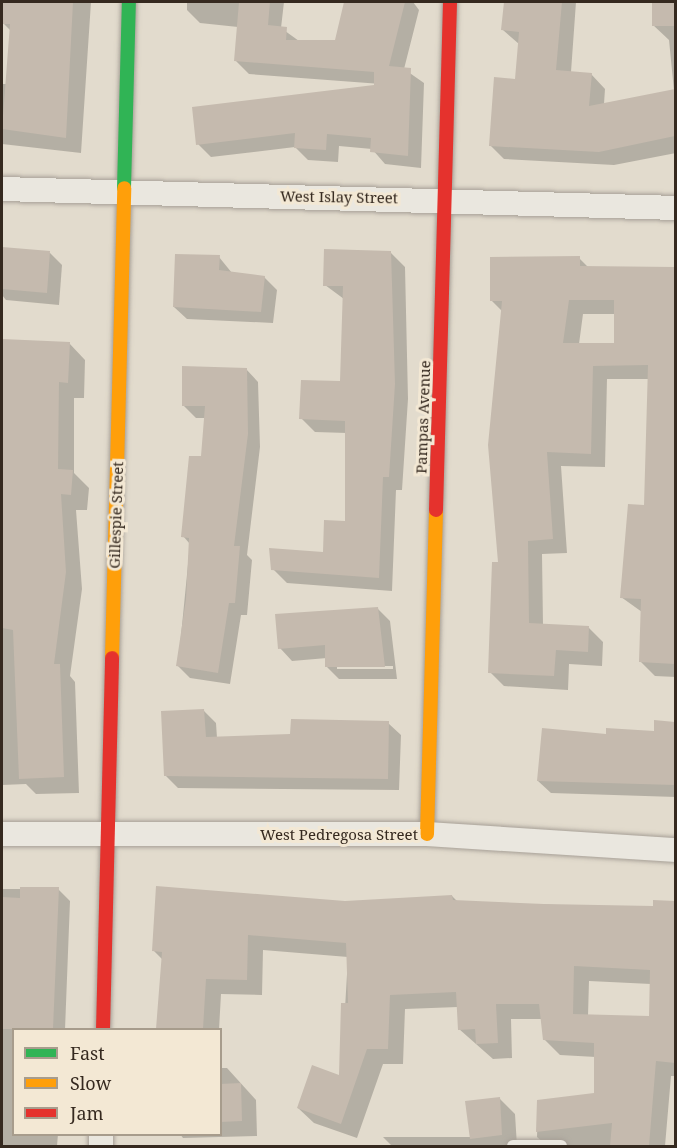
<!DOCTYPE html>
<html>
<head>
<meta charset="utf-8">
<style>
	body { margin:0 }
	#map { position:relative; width:677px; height:1148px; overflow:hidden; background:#e2dbcd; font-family:"Noto Serif",serif }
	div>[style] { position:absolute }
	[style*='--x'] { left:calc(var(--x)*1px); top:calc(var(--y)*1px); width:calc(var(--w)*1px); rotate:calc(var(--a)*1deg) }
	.shadow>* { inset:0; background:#0003 }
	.building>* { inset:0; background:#c5baae }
	.roads { filter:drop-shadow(0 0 2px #a7a097) drop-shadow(0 0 2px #a7a097) }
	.lane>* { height:12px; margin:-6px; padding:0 6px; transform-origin:6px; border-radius:6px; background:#eae7df }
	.street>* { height:24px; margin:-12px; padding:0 12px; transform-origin:12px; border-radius:12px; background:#eae7df }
	.fast>* { height:14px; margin:-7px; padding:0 7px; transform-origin:7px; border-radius:7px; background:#30b455 }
	.slow>* { height:14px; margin:-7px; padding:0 7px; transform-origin:7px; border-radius:7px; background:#ff9f0a }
	.jam>* { height:14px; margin:-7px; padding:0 7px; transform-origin:7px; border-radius:7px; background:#e5322d }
	span { translate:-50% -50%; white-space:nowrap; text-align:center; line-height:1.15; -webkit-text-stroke:6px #f3e8d4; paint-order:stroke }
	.street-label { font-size:15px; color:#35291f }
	.frame { position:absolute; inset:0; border:3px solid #35291f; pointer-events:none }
	.legend { position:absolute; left:12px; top:1028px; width:210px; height:108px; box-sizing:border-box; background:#f3e8d4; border:2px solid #a79c8c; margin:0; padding:8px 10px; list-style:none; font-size:18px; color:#35291f }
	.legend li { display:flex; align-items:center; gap:12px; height:30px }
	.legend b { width:30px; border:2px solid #a79c8c }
</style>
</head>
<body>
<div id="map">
	<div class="shadow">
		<i style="clip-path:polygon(4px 2px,91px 2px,81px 153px,2px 144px,2px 84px,9px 84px,11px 31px,3px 23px)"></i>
		<i style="clip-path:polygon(187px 2px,284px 2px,281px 28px,299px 41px,336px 42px,345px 2px,413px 2px,419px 10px,404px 69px,424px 83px,421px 168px,385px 164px,372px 149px,339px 146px,338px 162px,308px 160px,295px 147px,211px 157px,198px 144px,381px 84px,249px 74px,236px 61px,238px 27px,200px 23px,187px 10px)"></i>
		<i style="clip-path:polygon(505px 2px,576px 2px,571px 72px,591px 74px,605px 89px,604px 104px,674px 91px,669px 40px,653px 25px,653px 2px,676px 2px,676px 153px,614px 165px,504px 159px,490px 145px,516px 80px,519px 44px,503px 30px)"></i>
		<i style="clip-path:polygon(2px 248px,50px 253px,62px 265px,59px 305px,6px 300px,2px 295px)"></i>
		<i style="clip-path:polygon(391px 253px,405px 267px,408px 399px,402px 490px,396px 490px,392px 591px,287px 583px,273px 569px,325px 553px,346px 523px,347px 433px,315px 432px,301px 418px,341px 383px,344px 299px,325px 285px)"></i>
		<i style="clip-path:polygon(219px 257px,232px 273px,264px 277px,277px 290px,273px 323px,187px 319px,174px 307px)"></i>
		<i style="clip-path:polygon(evenodd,579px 258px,589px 268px,676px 268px,676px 677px,655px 676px,641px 662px,642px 612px,621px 597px,646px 506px,649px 379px,607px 379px,605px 467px,561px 466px,567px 553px,542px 554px,543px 625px,589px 628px,603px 642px,602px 666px,569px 664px,568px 690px,504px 686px,490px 672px,500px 564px,502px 311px,491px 300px,579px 258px,583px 314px,615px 314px,615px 344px,579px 344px,583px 314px)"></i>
		<i style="clip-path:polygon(2px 341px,69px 343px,85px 360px,84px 398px,74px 398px,74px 473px,89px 488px,87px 510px,76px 510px,82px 589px,70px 676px,75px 682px,79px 793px,36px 794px,26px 784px,2px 785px)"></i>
		<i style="clip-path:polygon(246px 369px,258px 382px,260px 447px,247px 555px,252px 560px,247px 615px,241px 615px,230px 684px,190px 678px,178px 666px,190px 544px,183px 536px,202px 458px,205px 418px,196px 418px,183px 405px)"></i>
		<i style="clip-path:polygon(evenodd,377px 608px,390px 621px,397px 679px,339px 679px,327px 667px,327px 658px,292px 661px,280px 648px,377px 608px,337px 666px,393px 666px,393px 669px,337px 669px,337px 666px)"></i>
		<i style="clip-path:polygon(204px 711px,216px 723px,217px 738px,291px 736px,388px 723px,401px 735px,399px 790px,178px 788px,166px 776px)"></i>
		<i style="clip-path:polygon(656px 722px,676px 723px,676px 797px,551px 793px,538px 781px,607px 736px,655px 732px)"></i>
		<i style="clip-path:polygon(2px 889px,58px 889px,70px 901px,65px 1030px,14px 1030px,14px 1134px,58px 1134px,57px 1146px,2px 1146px)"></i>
		<i style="clip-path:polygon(evenodd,452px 896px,458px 902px,654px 908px,654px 901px,676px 902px,676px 1076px,671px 1076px,665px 1146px,547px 1146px,537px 1137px,538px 1101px,595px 1095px,596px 1057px,560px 1055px,545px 1040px,542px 1019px,511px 1019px,512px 1058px,493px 1059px,459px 1029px,458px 1007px,405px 1009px,403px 1064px,383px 1064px,357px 1138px,314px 1123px,298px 1108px,341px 1077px,348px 957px,263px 950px,262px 995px,221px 994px,219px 1030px,158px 1030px,163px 960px,154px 951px,345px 903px,452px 896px,589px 981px,651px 984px,650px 1017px,588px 1016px,589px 981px)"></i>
		<i style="clip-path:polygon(220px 1068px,227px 1068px,256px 1100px,257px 1136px,183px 1138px,180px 1134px,220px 1134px)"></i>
		<i style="clip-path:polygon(500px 1099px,515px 1114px,517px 1146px,392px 1146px,383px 1137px,471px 1137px)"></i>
	</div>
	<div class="building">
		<i style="clip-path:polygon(2px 2px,73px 2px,66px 138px,2px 129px,10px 24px,2px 24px)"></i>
		<i style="clip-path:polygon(239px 2px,270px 2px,268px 25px,287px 27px,286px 40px,335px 40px,344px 2px,405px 2px,389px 66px,411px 68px,408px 156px,370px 152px,371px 138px,327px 134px,326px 150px,294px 148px,295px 133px,196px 145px,192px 107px,374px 85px,374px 72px,234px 61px)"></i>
		<i style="clip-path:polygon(504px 2px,562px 2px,556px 70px,592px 73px,589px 106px,675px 89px,675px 136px,599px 152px,489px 146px,494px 77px,515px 79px,519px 32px,501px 30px)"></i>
		<i style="clip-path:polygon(652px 2px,675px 2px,675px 26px,652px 26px)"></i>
		<i style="clip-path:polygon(2px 247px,50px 251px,47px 293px,2px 289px)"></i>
		<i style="clip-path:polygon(324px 249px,391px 251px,395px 384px,389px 477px,383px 477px,379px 578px,271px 570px,269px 548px,323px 552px,324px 520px,345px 521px,345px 421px,299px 419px,301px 380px,340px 381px,343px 286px,323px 286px)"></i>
		<i style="clip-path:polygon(175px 254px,220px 255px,219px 270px,265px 276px,261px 312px,173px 307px)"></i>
		<i style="clip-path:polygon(evenodd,580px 256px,580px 266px,675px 267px,675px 664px,639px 662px,641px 599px,620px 598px,628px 504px,644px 505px,648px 365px,593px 366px,591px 454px,547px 452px,553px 539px,528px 541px,529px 623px,589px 626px,588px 652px,556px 650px,554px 676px,488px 673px,492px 562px,498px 562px,488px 445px,502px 301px,490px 301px,490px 257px,580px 256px,569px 300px,614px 300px,614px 343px,563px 343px,569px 300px)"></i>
		<i style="clip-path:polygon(2px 339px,70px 342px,68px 383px,59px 382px,58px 469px,73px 470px,71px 495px,61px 494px,66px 572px,54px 664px,60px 664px,64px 777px,19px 779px,13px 630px,2px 628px)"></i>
		<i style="clip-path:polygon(182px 366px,247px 368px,248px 434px,234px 546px,240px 546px,235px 603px,229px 603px,218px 673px,176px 666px,186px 599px,189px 538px,181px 537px,189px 456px,201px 456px,205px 406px,182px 406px)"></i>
		<i style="clip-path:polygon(378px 607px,385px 667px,325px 667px,325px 645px,278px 649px,275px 614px)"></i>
		<i style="clip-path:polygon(204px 709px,206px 737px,290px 734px,291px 719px,389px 721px,388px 779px,164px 776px,161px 711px)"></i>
		<i style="clip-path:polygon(654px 720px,675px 722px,675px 785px,537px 781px,542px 728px,606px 734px,606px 728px,654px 731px)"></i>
		<i style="clip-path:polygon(evenodd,156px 886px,345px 901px,452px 895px,453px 900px,544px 904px,653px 906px,653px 900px,675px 901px,675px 1063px,656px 1061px,649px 1146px,610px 1146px,612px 1123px,536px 1132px,537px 1100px,594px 1093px,594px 1043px,543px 1040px,539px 1004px,496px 1004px,498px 1043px,476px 1044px,475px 1029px,458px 1030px,456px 992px,390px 995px,388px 1049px,367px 1049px,341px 1124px,297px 1108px,312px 1065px,339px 1075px,341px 1003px,348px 1003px,346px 943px,248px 935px,247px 980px,206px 979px,203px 1029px,156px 1029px,162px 952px,152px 951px,156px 886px,574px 966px,650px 970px,649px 1016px,573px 1014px,574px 966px)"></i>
		<i style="clip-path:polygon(20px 887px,59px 887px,53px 1029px,2px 1029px,2px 897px,20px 898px)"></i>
		<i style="clip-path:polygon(241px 1083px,242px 1121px,220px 1122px,220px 1084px)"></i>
		<i style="clip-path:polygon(500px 1097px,502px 1135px,470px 1139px,465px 1101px)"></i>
	</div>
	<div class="roads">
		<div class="lane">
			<i style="--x:513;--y:1146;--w:48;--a:0"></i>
		</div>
		<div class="street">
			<i style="--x:2;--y:189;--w:674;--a:1.61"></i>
			<i style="--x:2;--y:834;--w:425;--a:0"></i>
			<i style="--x:427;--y:834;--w:250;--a:3.7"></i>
			<i style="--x:101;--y:1146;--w:12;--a:-90"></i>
		</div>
		<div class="fast">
			<i style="--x:124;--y:188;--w:186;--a:-88.5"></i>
		</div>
		<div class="slow">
			<i style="--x:112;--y:658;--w:470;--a:-88.5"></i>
			<i style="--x:427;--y:834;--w:324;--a:-88.4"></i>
		</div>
		<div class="jam">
			<i style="--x:436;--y:510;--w:508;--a:-88.42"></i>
			<i style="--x:103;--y:1030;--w:372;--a:-88.6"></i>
		</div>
	</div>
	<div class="street-label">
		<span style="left:339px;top:197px;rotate:1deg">West Islay Street</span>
		<span style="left:423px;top:417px;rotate:-88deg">Pampas Avenue</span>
		<span style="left:116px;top:515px;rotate:-88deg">Gillespie Street</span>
		<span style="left:339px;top:835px">West Pedregosa Street</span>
	</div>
	<div class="frame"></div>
	<ul class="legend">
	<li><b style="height:8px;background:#30b455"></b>Fast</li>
	<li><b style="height:8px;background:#ff9f0a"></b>Slow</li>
	<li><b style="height:8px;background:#e5322d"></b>Jam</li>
	</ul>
</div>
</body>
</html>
